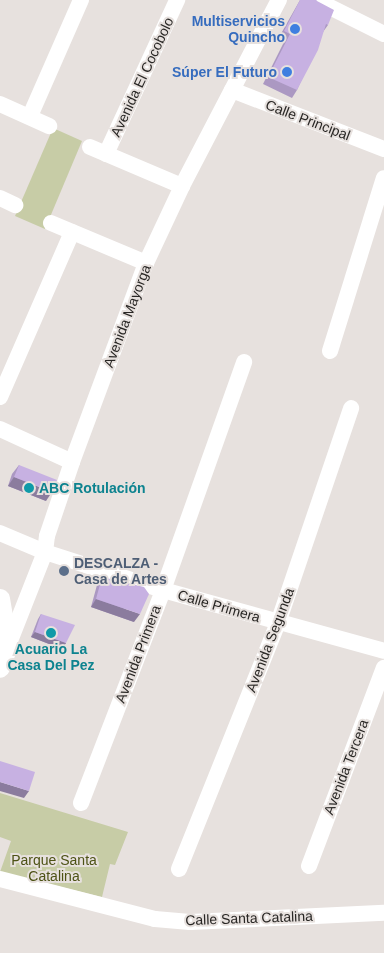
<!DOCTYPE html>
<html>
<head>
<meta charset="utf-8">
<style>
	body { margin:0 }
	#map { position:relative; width:384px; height:953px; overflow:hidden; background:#e7e1de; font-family:Helvetica,sans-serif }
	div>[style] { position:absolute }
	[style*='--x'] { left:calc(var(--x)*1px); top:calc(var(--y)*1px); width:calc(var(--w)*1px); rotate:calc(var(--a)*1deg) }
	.green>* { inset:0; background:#c7cca6 }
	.minor>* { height:16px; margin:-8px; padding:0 8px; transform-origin:8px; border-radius:8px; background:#fff }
	.major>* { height:20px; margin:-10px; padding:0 10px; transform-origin:10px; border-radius:10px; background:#fff }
	.wall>* { inset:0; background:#ab98c2 }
	.shaded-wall>* { inset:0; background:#8b7c9e }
	.building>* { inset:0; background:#c7b1e2 }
	.dots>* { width:14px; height:14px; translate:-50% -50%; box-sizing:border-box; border:2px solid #e7e1de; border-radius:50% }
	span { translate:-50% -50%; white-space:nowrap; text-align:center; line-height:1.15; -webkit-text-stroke:4px #e7e1de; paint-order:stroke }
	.shop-label { font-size:14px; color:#366cbe; font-weight:700 }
	.right { translate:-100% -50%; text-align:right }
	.street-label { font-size:14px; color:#292725 }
	.culture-label { font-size:14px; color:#0d838f; font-weight:700 }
	.left { translate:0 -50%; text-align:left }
	.service-label { font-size:14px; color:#4e5e75; font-weight:700 }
	.park-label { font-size:14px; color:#4d5215 }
</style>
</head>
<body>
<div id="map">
	<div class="green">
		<i style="clip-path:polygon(53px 128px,82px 141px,45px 229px,15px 216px)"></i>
		<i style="clip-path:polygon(0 793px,128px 832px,115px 865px,110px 864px,102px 897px,0 872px,11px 841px,0 837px)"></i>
	</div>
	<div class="minor">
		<i style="--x:316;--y:0;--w:76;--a:26.6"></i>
		<i style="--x:232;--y:90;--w:163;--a:21.2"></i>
		<i style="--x:0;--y:104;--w:54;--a:24.2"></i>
		<i style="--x:30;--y:116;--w:127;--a:-66.3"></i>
		<i style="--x:90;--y:147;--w:100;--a:23"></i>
		<i style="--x:106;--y:154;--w:170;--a:-65.2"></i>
		<i style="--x:0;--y:198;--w:17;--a:25"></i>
		<i style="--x:51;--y:223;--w:103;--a:22.8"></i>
		<i style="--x:330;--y:351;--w:181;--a:-72.7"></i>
		<i style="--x:0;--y:397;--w:180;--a:-66.4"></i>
		<i style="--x:0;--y:429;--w:79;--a:24.6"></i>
		<i style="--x:0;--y:533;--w:49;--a:22.9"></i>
		<i style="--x:45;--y:552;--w:124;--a:17.9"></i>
		<i style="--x:163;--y:590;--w:229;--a:15.4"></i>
		<i style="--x:8;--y:646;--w:101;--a:-68.5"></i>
		<i style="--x:45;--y:552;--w:16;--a:-83"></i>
		<i style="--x:47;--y:536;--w:78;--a:-71.3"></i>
		<i style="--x:72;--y:462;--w:212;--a:-69.6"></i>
		<i style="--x:146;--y:263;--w:85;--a:-64.9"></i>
		<i style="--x:182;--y:186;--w:210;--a:-62.5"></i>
		<i style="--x:81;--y:803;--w:228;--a:-68.9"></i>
		<i style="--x:163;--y:590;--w:242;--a:-70.4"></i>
		<i style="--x:309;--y:866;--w:212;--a:-69.3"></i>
		<i style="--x:179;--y:869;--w:265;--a:-68.1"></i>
		<i style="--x:278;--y:623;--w:227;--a:-71.2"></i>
		<i style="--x:0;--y:879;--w:160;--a:14.5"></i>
		<i style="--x:155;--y:919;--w:35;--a:5"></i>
		<i style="--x:190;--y:922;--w:194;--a:-2.7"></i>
	</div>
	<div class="major">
		<i style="--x:0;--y:599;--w:48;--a:80.3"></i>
		<i style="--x:8;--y:646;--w:23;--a:110"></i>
	</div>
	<div class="wall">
		<i style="clip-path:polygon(300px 0,316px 0,328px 25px,323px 32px,297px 90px,292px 98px,263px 84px,284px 42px,278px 39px)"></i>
		<i style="clip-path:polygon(19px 465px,46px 501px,8px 486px,12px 474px)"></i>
		<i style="clip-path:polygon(102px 577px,134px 622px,91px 607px,97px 585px)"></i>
		<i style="clip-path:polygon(41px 614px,66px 643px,62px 649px,31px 637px,38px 619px)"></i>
	</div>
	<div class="shaded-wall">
		<i style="clip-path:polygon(14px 477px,52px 492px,46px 501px,8px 486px)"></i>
		<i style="clip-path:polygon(96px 599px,140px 614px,134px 622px,91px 607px)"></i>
		<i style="clip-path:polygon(35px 632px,66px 643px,62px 649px,31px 637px)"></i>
		<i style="clip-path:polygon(0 782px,29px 791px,24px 798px,0 791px)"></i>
	</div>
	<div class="building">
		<i style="clip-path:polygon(300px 0,316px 0,317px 1px,334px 10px,328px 25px,326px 24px,318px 50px,297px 90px,268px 77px,290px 34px,284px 31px)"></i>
		<i style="clip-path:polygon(19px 465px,57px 480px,52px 492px,14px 477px)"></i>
		<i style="clip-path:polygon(102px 577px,144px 587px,149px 594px,140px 614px,96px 599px)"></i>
		<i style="clip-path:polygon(41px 614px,75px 625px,66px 643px,35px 632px)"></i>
		<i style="clip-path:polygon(0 761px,35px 772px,29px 791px,0 782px)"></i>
	</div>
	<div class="dots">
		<i style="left:295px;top:29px;background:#3f7fe0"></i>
		<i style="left:287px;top:72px;background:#3f7fe0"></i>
		<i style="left:29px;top:488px;background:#0f9aa8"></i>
		<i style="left:64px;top:571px;background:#5c6f8a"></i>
		<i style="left:51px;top:633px;background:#0f9aa8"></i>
	</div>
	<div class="shop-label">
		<span class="right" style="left:285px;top:29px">Multiservicios<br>Quincho</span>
		<span class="right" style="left:277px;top:72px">Súper El Futuro</span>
	</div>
	<div class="street-label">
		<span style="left:142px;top:77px;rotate:-65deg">Avenida El Cocobolo</span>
		<span style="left:308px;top:120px;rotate:21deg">Calle Principal</span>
		<span style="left:127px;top:316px;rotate:-69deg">Avenida Mayorga</span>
		<span style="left:219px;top:606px;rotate:16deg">Calle Primera</span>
		<span style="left:270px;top:640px;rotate:-69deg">Avenida Segunda</span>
		<span style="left:138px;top:654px;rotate:-69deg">Avenida Primera</span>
		<span style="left:346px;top:767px;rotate:-69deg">Avenida Tercera</span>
		<span style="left:249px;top:918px;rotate:-2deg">Calle Santa Catalina</span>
	</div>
	<div class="culture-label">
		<span class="left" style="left:39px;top:488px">ABC Rotulación</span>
		<span style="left:51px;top:657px">Acuario La<br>Casa Del Pez</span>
	</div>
	<div class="service-label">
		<span class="left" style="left:74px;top:571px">DESCALZA -<br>Casa de Artes</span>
	</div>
	<div class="park-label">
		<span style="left:54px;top:868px">Parque Santa<br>Catalina</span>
	</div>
</div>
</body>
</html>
